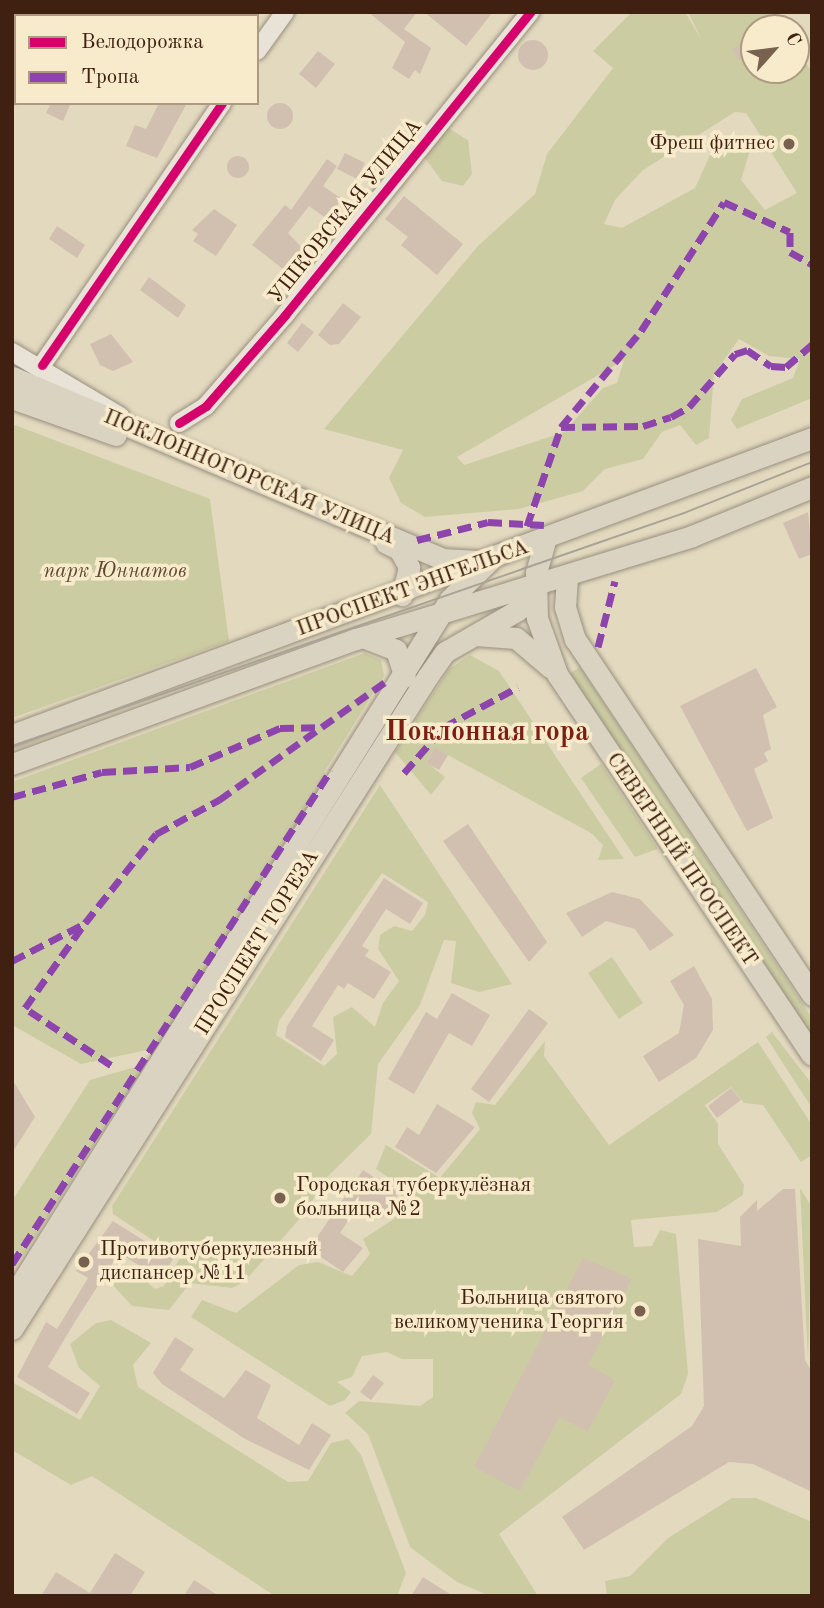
<!DOCTYPE html>
<html>
<head>
<meta charset="utf-8">
<style>
	body { margin:0 }
	#map { position:relative; width:824px; height:1608px; overflow:hidden; background:#e3d9bf; font-family:"Old Standard TT",serif }
	div>[style] { position:absolute }
	[style*='--x'] { left:calc(var(--x)*1px); top:calc(var(--y)*1px); width:calc(var(--w)*1px); rotate:calc(var(--a)*1deg) }
	.green>* { inset:0; background:#cccca3 }
	.building>* { inset:0; background:#d1c0b0 }
	.round { border-radius:50% }
	.roads { filter:drop-shadow(0 0 2px #988f7f) drop-shadow(0 0 2px #988f7f) }
	.minor>* { height:18px; margin:-9px; padding:0 9px; transform-origin:9px; border-radius:9px; background:#e8e3d6 }
	.major>* { height:21px; margin:-10.5px; padding:0 10.5px; transform-origin:10.5px; border-radius:10.5px; background:#dbd3c1 }
	.tram>* { height:2px; margin:-1px; padding:0 1px; transform-origin:1px; border-radius:1px; background:#a9a296 }
	.quiet>* { height:7px; margin-top:-3.5px; transform-origin:0; background:repeating-linear-gradient(90deg,#8e44ad 0 14px,transparent 0 21px) }
	.cycleway>* { height:9px; margin:-4.5px; padding:0 4.5px; transform-origin:4.5px; border-radius:4.5px; background:#d6006c }
	.dots>* { width:19px; height:19px; translate:-50% -50%; box-sizing:border-box; border:4px solid #f7ebcc; border-radius:50% }
	span { translate:-50% -50%; white-space:nowrap; text-align:center; line-height:1.15; -webkit-text-stroke:7px #f7ebcc; paint-order:stroke }
	.poi-label { font-size:21px; color:#3f2011 }
	.right { translate:-100% -50%; text-align:right }
	.left { translate:0 -50%; text-align:left }
	.street-label { font-size:21px; color:#3f2011 }
	.park-label { font-size:21px; color:#5e4830; font-style:italic }
	.district-label { font-size:28px; color:#7a1f14; font-weight:700 }
	.frame { position:absolute; inset:0; border:14px solid #3f2011; pointer-events:none }
	.legend { position:absolute; left:14px; top:14px; width:245px; height:91px; box-sizing:border-box; background:#f7ebcc; border:2px solid #ad9a81; margin:0; padding:9px 12px; list-style:none; font-size:21px; color:#3f2011 }
	.legend li { display:flex; align-items:center; gap:14px; height:35px }
	.legend b { width:35px; border:2px solid #ad9a81 }
	.north { position:absolute; left:740px; top:14px; width:70px; height:70px; box-sizing:border-box; background:#f7ebcc; border:2px solid #ad9a81; border-radius:50%; rotate:62deg; font-size:19px; font-weight:700; line-height:28px; text-align:center; color:#3f2011 }
	.north::after { content:''; display:block; margin:auto; width:24px; height:32px; background:#78614e; clip-path:polygon(50% 0,100% 100%,50% 72%,0 100%) }
</style>
</head>
<body>
<div id="map">
	<div class="green">
		<i style="clip-path:polygon(evenodd,632px 12px,685px 12px,701px 39px,688px 12px,774px 12px,783px 28px,754px 28px,754px 70px,796px 70px,796px 49px,812px 72px,812px 398px,737px 429px,731px 420px,742px 399px,793px 378px,800px 359px,769px 356px,739px 339px,714px 374px,709px 438px,696px 445px,680px 425px,662px 432px,643px 459px,605px 469px,583px 491px,519px 509px,425px 517px,401px 503px,389px 478px,403px 450px,324px 429px,478px 246px,535px 194px,547px 154px,613px 68px,593px 51px,632px 12px,735px 112px,746px 113px,797px 193px,765px 210px,741px 180px,751px 147px,728px 142px,711px 153px,695px 188px,622px 228px,604px 224px,615px 200px,643px 170px,735px 112px,632px 12px,624px 360px,617px 383px,603px 388px,564px 432px,464px 465px,457px 457px,624px 360px)"></i>
		<i style="clip-path:polygon(448px 128px,468px 140px,472px 174px,463px 186px,442px 181px,425px 158px)"></i>
		<i style="clip-path:polygon(12px 424px,210px 499px,229px 641px,12px 718px)"></i>
		<i style="clip-path:polygon(365px 653px,381px 660px,384px 676px,324px 772px,328px 779px,156px 1048px,81px 1064px,12px 1025px,12px 782px)"></i>
		<i style="clip-path:polygon(470px 655px,499px 671px,624px 859px,598px 860px,603px 845px,591px 833px,435px 748px,426px 762px,445px 777px,431px 795px,395px 752px,449px 669px)"></i>
		<i style="clip-path:polygon(580px 667px,812px 1018px,812px 1041px,569px 674px)"></i>
		<i style="clip-path:polygon(601px 764px,658px 849px,635px 857px,581px 778px)"></i>
		<i style="clip-path:polygon(evenodd,380px 785px,512px 984px,479px 992px,451px 983px,456px 941px,444px 940px,420px 1005px,378px 1064px,371px 1134px,321px 1183px,309px 1208px,245px 1281px,232px 1288px,190px 1283px,169px 1310px,132px 1306px,112px 1284px,121px 1272px,131px 1269px,155px 1289px,164px 1286px,180px 1258px,113px 1214px,112px 1206px,380px 785px,382px 873px,428px 902px,425px 915px,412px 931px,394px 926px,380px 935px,378px 949px,399px 981px,383px 1003px,375px 1027px,352px 1007px,333px 1017px,337px 1054px,324px 1066px,276px 1035px,279px 1021px,382px 873px)"></i>
		<i style="clip-path:polygon(612px 957px,643px 1003px,619px 1019px,588px 973px)"></i>
		<i style="clip-path:polygon(772px 1032px,812px 1084px,812px 1108px,766px 1037px)"></i>
		<i style="clip-path:polygon(545px 1041px,544px 1056px,609px 1145px,758px 1042px,812px 1125px,812px 1155px,801px 1162px,763px 1105px,744px 1103px,731px 1087px,705px 1105px,718px 1124px,718px 1144px,744px 1185px,743px 1195px,717px 1212px,631px 1220px,634px 1247px,652px 1246px,660px 1230px,676px 1234px,688px 1374px,681px 1394px,499px 1534px,538px 1596px,490px 1596px,457px 1582px,410px 1547px,368px 1434px,345px 1413px,359px 1401px,420px 1406px,433px 1397px,433px 1359px,402px 1359px,387px 1352px,362px 1356px,352px 1377px,337px 1382px,351px 1392px,345px 1400px,330px 1406px,191px 1317px,202px 1300px,236px 1313px,299px 1265px,318px 1262px,352px 1276px,370px 1254px,363px 1239px,394px 1219px,404px 1201px,395px 1182px,376px 1169px,386px 1145px,440px 1178px,480px 1129px,472px 1113px,476px 1102px,495px 1105px)"></i>
		<i style="clip-path:polygon(146px 1064px,23px 1256px,12px 1249px,12px 1201px,90px 1080px)"></i>
		<i style="clip-path:polygon(800px 1188px,812px 1207px,808px 1360px)"></i>
		<i style="clip-path:polygon(111px 1320px,151px 1343px,133px 1365px,138px 1387px,288px 1482px,308px 1481px,331px 1443px,348px 1439px,361px 1455px,406px 1573px,397px 1596px,275px 1596px,92px 1476px,71px 1485px,12px 1450px,12px 1382px,80px 1420px,100px 1386px,79px 1368px,70px 1344px,96px 1323px)"></i>
		<i style="clip-path:polygon(732px 1498px,756px 1498px,812px 1522px,812px 1596px,607px 1596px,605px 1581px,630px 1576px,668px 1538px)"></i>
	</div>
	<div class="building">
		<i style="clip-path:polygon(368px 12px,417px 12px,404px 29px,431px 48px,420px 74px,415px 70px,409px 79px,392px 68px,405px 42px)"></i>
		<i style="clip-path:polygon(424px 12px,493px 12px,466px 46px)"></i>
		<i style="clip-path:polygon(754px 35px,754px 51px,739px 61px,732px 49px)"></i>
		<i class="round" style="left:518px;top:40px;width:30px;height:30px"></i>
		<i style="clip-path:polygon(318px 51px,335px 64px,316px 88px,299px 74px)"></i>
		<i class="round" style="left:267px;top:103px;width:26px;height:26px"></i>
		<i style="clip-path:polygon(51px 103px,71px 103px,63px 121px,46px 113px)"></i>
		<i style="clip-path:polygon(159px 103px,187px 103px,157px 158px,126px 146px,135px 125px,146px 129px)"></i>
		<i style="clip-path:polygon(345px 153px,365px 163px,357px 179px,337px 169px)"></i>
		<i class="round" style="left:227px;top:156px;width:22px;height:22px"></i>
		<i style="clip-path:polygon(327px 159px,337px 166px,323px 186px,342px 199px,327px 219px,309px 206px,288px 233px,304px 250px,287px 272px,252px 245px,285px 205px,291px 210px)"></i>
		<i style="clip-path:polygon(404px 196px,463px 244px,437px 275px,401px 245px,408px 237px,385px 219px)"></i>
		<i style="clip-path:polygon(214px 209px,237px 225px,216px 256px,193px 241px,198px 234px,192px 230px)"></i>
		<i style="clip-path:polygon(57px 226px,85px 245px,77px 258px,49px 239px)"></i>
		<i style="clip-path:polygon(149px 277px,186px 305px,178px 318px,140px 290px)"></i>
		<i style="clip-path:polygon(343px 303px,361px 317px,339px 344px,330px 345px,318px 335px)"></i>
		<i style="clip-path:polygon(302px 323px,314px 332px,298px 352px,287px 343px)"></i>
		<i style="clip-path:polygon(111px 334px,133px 362px,113px 371px,100px 365px,90px 344px)"></i>
		<i style="clip-path:polygon(808px 512px,812px 554px,799px 559px,783px 523px)"></i>
		<i style="clip-path:polygon(756px 668px,777px 707px,763px 715px,771px 749px,764px 753px,768px 761px,754px 769px,773px 818px,747px 831px,680px 706px)"></i>
		<i style="clip-path:polygon(435px 747px,448px 755px,439px 770px,426px 763px)"></i>
		<i style="clip-path:polygon(468px 824px,547px 942px,529px 962px,443px 841px)"></i>
		<i style="clip-path:polygon(384px 878px,423px 903px,410px 924px,386px 909px,362px 946px,369px 950px,365px 956px,391px 972px,374px 999px,348px 983px,344px 989px,338px 985px,312px 1026px,334px 1040px,321px 1061px,285px 1037px,287px 1026px)"></i>
		<i style="clip-path:polygon(612px 892px,640px 899px,674px 935px,650px 951px,635px 929px,606px 921px,582px 937px,566px 913px)"></i>
		<i style="clip-path:polygon(694px 966px,712px 999px,713px 1030px,696px 1058px,659px 1082px,643px 1056px,679px 1033px,684px 1005px,670px 981px)"></i>
		<i style="clip-path:polygon(452px 993px,490px 1015px,472px 1046px,449px 1033px,414px 1094px,388px 1079px,426px 1012px,437px 1019px)"></i>
		<i style="clip-path:polygon(529px 1009px,548px 1023px,489px 1102px,471px 1089px)"></i>
		<i style="clip-path:polygon(12px 1079px,35px 1117px,12px 1153px)"></i>
		<i style="clip-path:polygon(731px 1088px,741px 1100px,717px 1118px,708px 1106px)"></i>
		<i style="clip-path:polygon(437px 1104px,475px 1127px,436px 1173px,395px 1147px,407px 1127px,419px 1135px)"></i>
		<i style="clip-path:polygon(363px 1170px,399px 1193px,382px 1219px,359px 1204px,340px 1233px,363px 1248px,343px 1272px,309px 1249px)"></i>
		<i style="clip-path:polygon(783px 1189px,795px 1189px,805px 1360px,812px 1372px,812px 1492px,753px 1464px,729px 1462px,584px 1550px,562px 1517px,692px 1426px,704px 1406px,698px 1239px,741px 1246px,740px 1217px,757px 1200px,757px 1211px)"></i>
		<i style="clip-path:polygon(113px 1221px,173px 1259px,161px 1279px,119px 1253px,76px 1320px,48px 1367px,90px 1393px,77px 1414px,17px 1377px,46px 1322px,57px 1329px,88px 1278px,76px 1271px)"></i>
		<i style="clip-path:polygon(583px 1258px,632px 1279px,588px 1365px,615px 1380px,588px 1432px,559px 1417px,520px 1491px,474px 1467px)"></i>
		<i style="clip-path:polygon(175px 1337px,194px 1349px,180px 1370px,224px 1398px,246px 1370px,271px 1385px,257px 1418px,299px 1445px,312px 1423px,331px 1435px,309px 1470px,245px 1439px,162px 1384px,153px 1373px)"></i>
		<i style="clip-path:polygon(373px 1375px,384px 1383px,371px 1400px,360px 1392px)"></i>
		<i style="clip-path:polygon(115px 1553px,145px 1572px,130px 1596px,41px 1596px,56px 1572px,90px 1593px)"></i>
		<i style="clip-path:polygon(423px 1577px,453px 1596px,411px 1596px)"></i>
		<i style="clip-path:polygon(194px 1580px,219px 1596px,184px 1596px)"></i>
	</div>
	<div class="roads">
		<div class="minor">
			<i style="--x:65;--y:16;--w:4;--a:-63"></i>
			<i style="--x:257;--y:51;--w:48;--a:-54.3"></i>
			<i style="--x:12;--y:93;--w:7;--a:-56"></i>
			<i style="--x:12;--y:352;--w:126;--a:30.7"></i>
			<i style="--x:42;--y:365;--w:318;--a:-55.5"></i>
			<i style="--x:179;--y:423;--w:32;--a:-32"></i>
			<i style="--x:206;--y:406;--w:121;--a:-49"></i>
			<i style="--x:285;--y:315;--w:390;--a:-51"></i>
		</div>
		<div class="major">
			<i style="--x:12;--y:377;--w:467;--a:22.9"></i>
			<i style="--x:442;--y:559;--w:36;--a:3"></i>
			<i style="--x:12;--y:398;--w:110;--a:19.6"></i>
			<i style="--x:545;--y:541;--w:32;--a:106"></i>
			<i style="--x:536;--y:572;--w:46;--a:88.8"></i>
			<i style="--x:537;--y:618;--w:59;--a:70.3"></i>
			<i style="--x:557;--y:674;--w:458;--a:56.2"></i>
			<i style="--x:386;--y:543;--w:14;--a:25"></i>
			<i style="--x:399;--y:549;--w:21;--a:61"></i>
			<i style="--x:409;--y:567;--w:29;--a:104"></i>
			<i style="--x:567;--y:578;--w:29;--a:94"></i>
			<i style="--x:565;--y:607;--w:34;--a:73"></i>
			<i style="--x:575;--y:639;--w:428;--a:56.3"></i>
			<i style="--x:475;--y:635;--w:41;--a:4.2"></i>
			<i style="--x:516;--y:638;--w:45;--a:40.5"></i>
			<i style="--x:365;--y:638;--w:33;--a:21"></i>
			<i style="--x:396;--y:650;--w:28;--a:72"></i>
			<i style="--x:12;--y:735;--w:853;--a:-20.37"></i>
			<i style="--x:12;--y:764;--w:366;--a:-20"></i>
			<i style="--x:356;--y:639;--w:351;--a:-17"></i>
			<i style="--x:692;--y:536;--w:130;--a:-22.2"></i>
			<i style="--x:12;--y:1298;--w:825;--a:-57.93"></i>
			<i style="--x:450;--y:599;--w:56;--a:-44.3"></i>
			<i style="--x:12;--y:1329;--w:774;--a:-57.5"></i>
			<i style="--x:428;--y:676;--w:29;--a:-55"></i>
			<i style="--x:445;--y:652;--w:84;--a:-29.9"></i>
			<i style="--x:518;--y:610;--w:28;--a:-49"></i>
		</div>
	</div>
	<div class="tram">
		<i style="--x:12;--y:746;--w:711;--a:-19.12"></i>
		<i style="--x:684;--y:513;--w:138;--a:-21.7"></i>
	</div>
	<div class="quiet">
		<i style="--x:561;--y:427;--w:82;--a:-0.7"></i>
		<i style="--x:643;--y:426;--w:29;--a:-18"></i>
		<i style="--x:671;--y:417;--w:21;--a:-29"></i>
		<i style="--x:689;--y:407;--w:70;--a:-49"></i>
		<i style="--x:735;--y:354;--w:13;--a:-18"></i>
		<i style="--x:747;--y:350;--w:29;--a:34"></i>
		<i style="--x:771;--y:366;--w:15;--a:4"></i>
		<i style="--x:786;--y:367;--w:35;--a:-41"></i>
		<i style="--x:527;--y:526;--w:105;--a:-71"></i>
		<i style="--x:561;--y:427;--w:125;--a:-50.2"></i>
		<i style="--x:641;--y:331;--w:153;--a:-57.2"></i>
		<i style="--x:724;--y:202;--w:72;--a:24.4"></i>
		<i style="--x:790;--y:232;--w:20;--a:90"></i>
		<i style="--x:790;--y:252;--w:25;--a:29"></i>
		<i style="--x:417;--y:540;--w:73;--a:-14.2"></i>
		<i style="--x:488;--y:522;--w:56;--a:3.1"></i>
		<i style="--x:598;--y:647;--w:68;--a:-75.6"></i>
		<i style="--x:404;--y:773;--w:61;--a:-49"></i>
		<i style="--x:444;--y:727;--w:84;--a:-28.4"></i>
		<i style="--x:12;--y:797;--w:93;--a:-15.5"></i>
		<i style="--x:102;--y:772;--w:88;--a:-3.3"></i>
		<i style="--x:190;--y:767;--w:98;--a:-23.4"></i>
		<i style="--x:280;--y:728;--w:39;--a:-1"></i>
		<i style="--x:12;--y:961;--w:81;--a:-27.2"></i>
		<i style="--x:111;--y:1065;--w:103;--a:-146.5"></i>
		<i style="--x:25;--y:1008;--w:104;--a:-54.8"></i>
		<i style="--x:85;--y:923;--w:114;--a:-51.4"></i>
		<i style="--x:156;--y:834;--w:72;--a:-28.4"></i>
		<i style="--x:219;--y:800;--w:204;--a:-35.4"></i>
		<i style="--x:12;--y:1264;--w:588;--a:-57.15"></i>
	</div>
	<div class="cycleway">
		<i style="--x:42;--y:365;--w:318;--a:-55.5"></i>
		<i style="--x:179;--y:423;--w:32;--a:-32"></i>
		<i style="--x:206;--y:406;--w:121;--a:-49"></i>
		<i style="--x:285;--y:315;--w:390;--a:-51"></i>
	</div>
	<div class="dots">
		<i style="left:789px;top:144px;background:#78614e"></i>
		<i style="left:280px;top:1198px;background:#78614e"></i>
		<i style="left:84px;top:1262px;background:#78614e"></i>
		<i style="left:640px;top:1311px;background:#78614e"></i>
	</div>
	<div class="poi-label">
		<span class="right" style="left:775px;top:144px">Фреш фитнес</span>
		<span class="left" style="left:296px;top:1198px">Городская туберкулёзная<br>больница №2</span>
		<span class="left" style="left:100px;top:1262px">Противотуберкулезный<br>диспансер №11</span>
		<span class="right" style="left:624px;top:1311px">Больница святого<br>великомученика Георгия</span>
	</div>
	<div class="street-label">
		<span style="left:346px;top:212px;rotate:-51deg">УШКОВСКАЯ УЛИЦА</span>
		<span style="left:249px;top:478px;rotate:23deg">ПОКЛОННОГОРСКАЯ УЛИЦА</span>
		<span style="left:413px;top:589px;rotate:-20deg">ПРОСПЕКТ ЭНГЕЛЬСА</span>
		<span style="left:681px;top:860px;rotate:56deg">СЕВЕРНЫЙ ПРОСПЕКТ</span>
		<span style="left:258px;top:943px;rotate:-58deg">ПРОСПЕКТ ТОРЕЗА</span>
	</div>
	<div class="park-label">
		<span style="left:115px;top:572px">парк Юннатов</span>
	</div>
	<div class="district-label">
		<span style="left:487px;top:733px">Поклонная гора</span>
	</div>
	<div class="frame"></div>
	<ul class="legend">
	<li><b style="height:9px;background:#d6006c"></b>Велодорожка</li>
	<li><b style="height:9px;background:#8e44ad"></b>Тропа</li>
	</ul>
	<div class="north">С</div>
</div>
</body>
</html>
